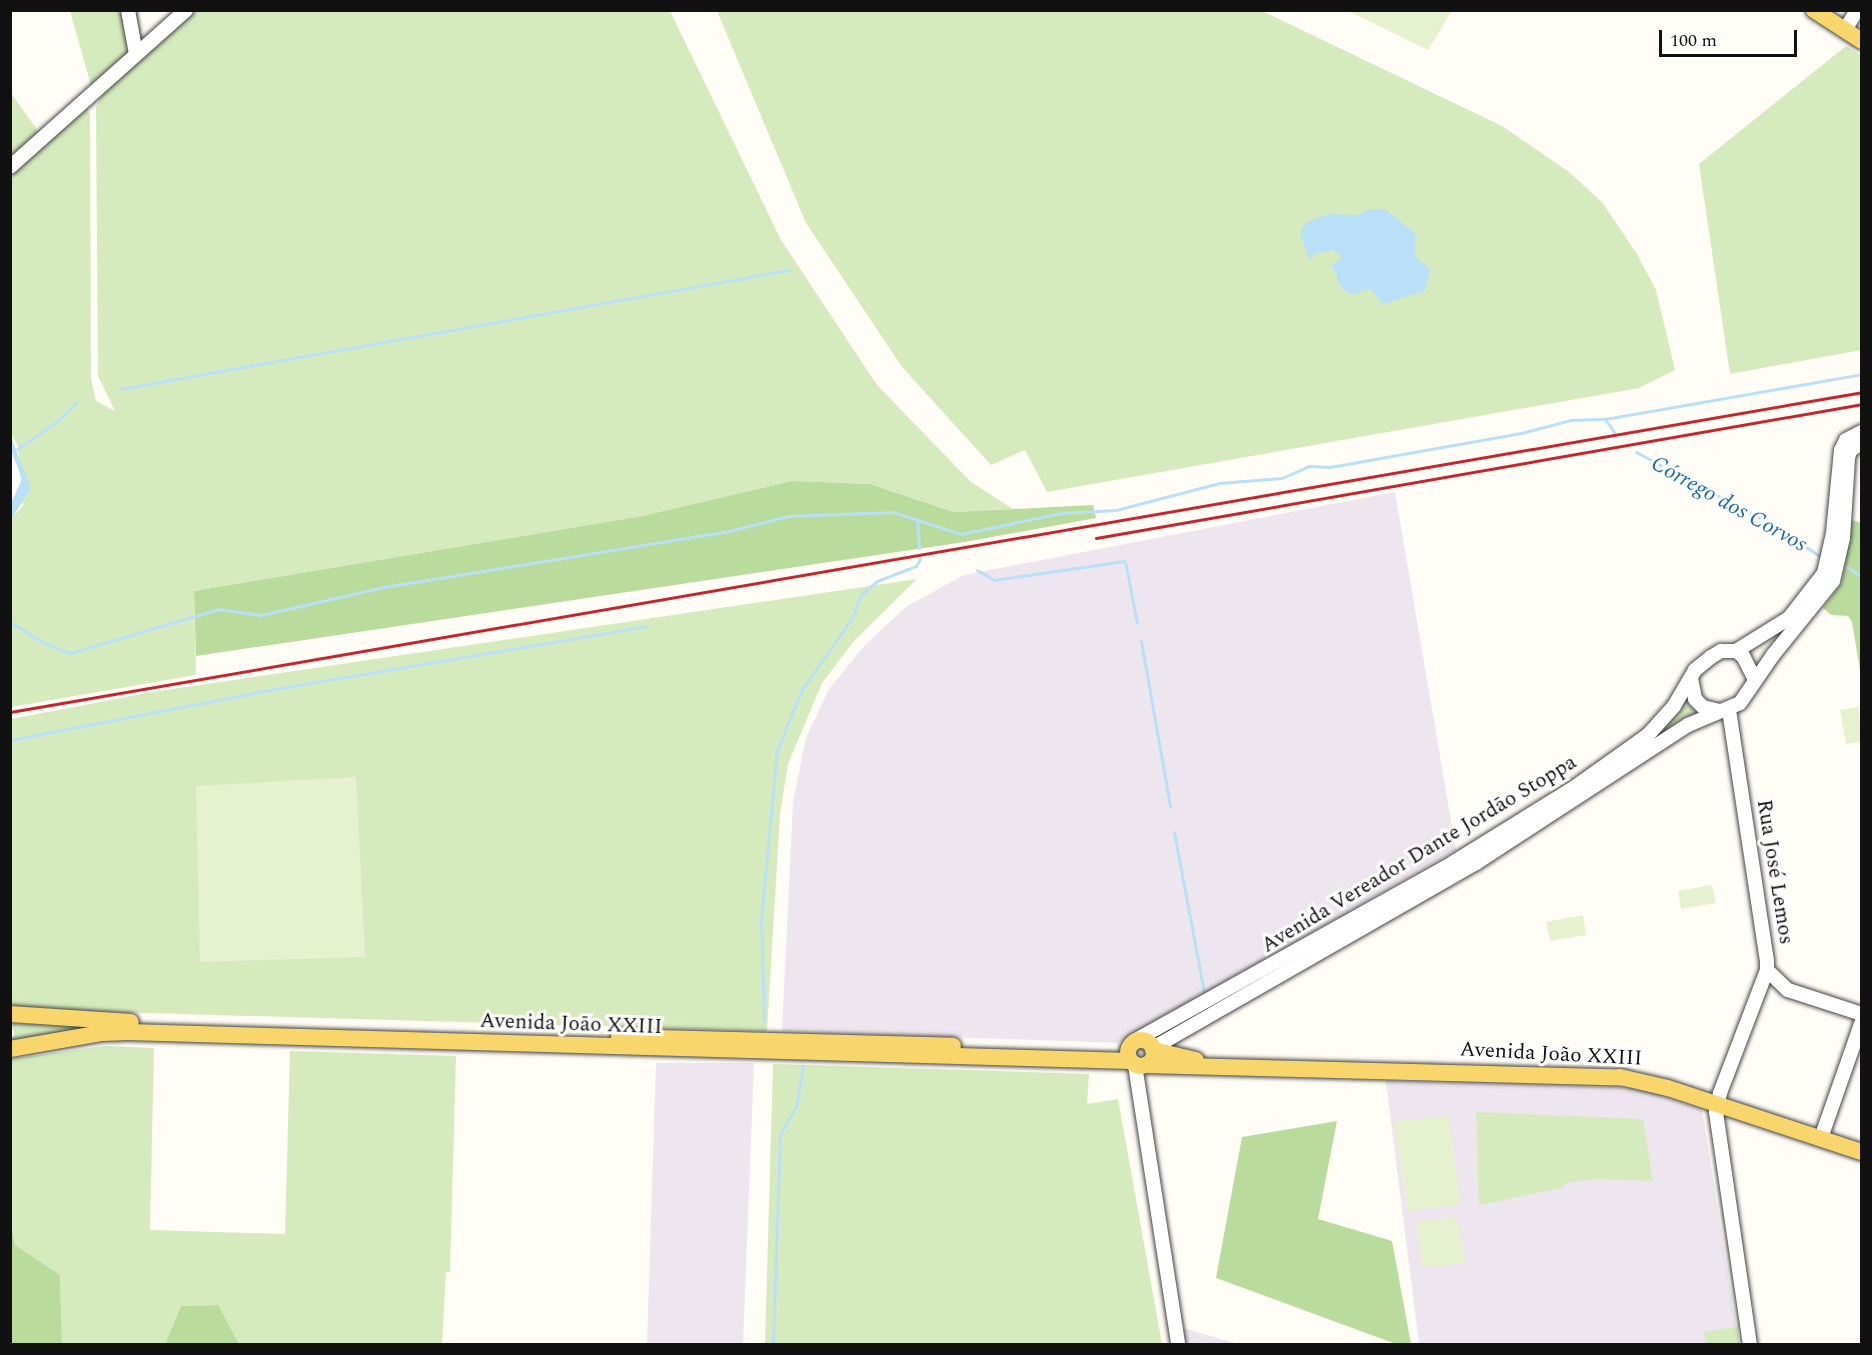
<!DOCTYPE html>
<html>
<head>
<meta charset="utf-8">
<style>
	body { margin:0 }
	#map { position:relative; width:1872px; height:1355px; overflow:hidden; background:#fffdf5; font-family:Spectral,serif }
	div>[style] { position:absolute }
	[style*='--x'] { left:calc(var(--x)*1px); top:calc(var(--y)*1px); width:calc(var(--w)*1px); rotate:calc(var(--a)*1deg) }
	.industrial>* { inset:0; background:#eee6ef }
	.green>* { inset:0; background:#d5ebbd }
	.forest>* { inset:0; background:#b9dc9c }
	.pitch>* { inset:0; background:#e6f2cf }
	.water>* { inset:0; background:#b9e0f7 }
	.stream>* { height:3px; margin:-1.5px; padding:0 1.5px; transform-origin:1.5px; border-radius:1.5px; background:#b9e0f7 }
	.roads { filter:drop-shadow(0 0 2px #444) drop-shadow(0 0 2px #444) }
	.minor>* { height:14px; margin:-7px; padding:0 7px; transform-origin:7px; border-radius:7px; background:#fff }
	.major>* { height:16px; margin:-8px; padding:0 8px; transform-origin:8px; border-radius:8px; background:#f9d66b }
	.major>.ring { margin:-8px; padding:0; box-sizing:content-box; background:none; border:16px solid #f9d66b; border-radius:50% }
	.rail>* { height:3px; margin:-1.5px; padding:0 1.5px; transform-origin:1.5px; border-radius:1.5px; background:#c4262e }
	span { translate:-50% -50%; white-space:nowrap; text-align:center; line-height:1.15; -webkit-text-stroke:6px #fff; paint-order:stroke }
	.street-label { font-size:21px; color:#111 }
	.water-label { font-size:22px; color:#1768a6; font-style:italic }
	.frame { position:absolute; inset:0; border:12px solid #111; pointer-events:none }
	.scale { position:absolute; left:1659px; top:30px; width:138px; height:27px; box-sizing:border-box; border:3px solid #111; border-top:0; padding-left:8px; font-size:18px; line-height:21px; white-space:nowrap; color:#111; -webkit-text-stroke:4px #fff; paint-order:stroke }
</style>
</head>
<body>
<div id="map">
	<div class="industrial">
		<i style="clip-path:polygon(1395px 492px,1456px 850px,1118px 1043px,782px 1031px,793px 802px,806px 738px,829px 689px,865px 645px,907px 606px,964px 575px)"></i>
		<i style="clip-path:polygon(656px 1063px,754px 1063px,743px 1344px,647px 1344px)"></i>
		<i style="clip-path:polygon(1386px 1081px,1639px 1088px,1702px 1110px,1739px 1344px,1419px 1344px)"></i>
		<i style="clip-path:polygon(1180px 1327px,1238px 1344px,1183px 1344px)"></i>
	</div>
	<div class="green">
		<i style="clip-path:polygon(194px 10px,670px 11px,781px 240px,877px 385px,971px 482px,1013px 509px,954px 512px,870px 484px,792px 481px,642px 516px,194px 591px,196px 675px,11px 707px,10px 519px,23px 506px,18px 446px,11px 434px,11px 172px,87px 107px,90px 115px,91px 378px,96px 401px,115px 411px,98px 376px,96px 107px,104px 91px)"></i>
		<i style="clip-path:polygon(70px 11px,137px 11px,143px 42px,92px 89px)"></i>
		<i style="clip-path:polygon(717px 11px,1262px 11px,1502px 126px,1569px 172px,1602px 202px,1637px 254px,1656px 290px,1675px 370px,1639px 388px,1047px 492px,1025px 450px,991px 465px,902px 367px,806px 223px)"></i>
		<i style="clip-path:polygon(1846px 46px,1862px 56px,1861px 350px,1730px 374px,1699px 164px)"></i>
		<i style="clip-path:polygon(10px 92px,41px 135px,10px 162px)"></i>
		<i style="clip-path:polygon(917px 579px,854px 641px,822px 683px,788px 764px,780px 814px,767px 1031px,11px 1009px,11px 719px,152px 692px)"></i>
		<i style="clip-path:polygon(1685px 697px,1696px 714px,1662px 736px,1659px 730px)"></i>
		<i style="clip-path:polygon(11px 1023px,46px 1025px,109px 1027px,11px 1042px,14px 1034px)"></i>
		<i style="clip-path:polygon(104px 1046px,154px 1048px,150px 1230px,285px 1234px,290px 1051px,456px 1056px,450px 1272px,446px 1272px,442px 1344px,239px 1344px,217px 1305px,181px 1306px,165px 1344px,62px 1344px,60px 1275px,15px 1245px,11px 1225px,10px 1059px)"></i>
		<i style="clip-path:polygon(773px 1064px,1089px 1074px,1087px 1104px,1118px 1099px,1162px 1344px,765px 1344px)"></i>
		<i style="clip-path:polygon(1476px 1112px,1643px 1119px,1653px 1181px,1598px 1179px,1568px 1182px,1562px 1188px,1479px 1205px)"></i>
		<i style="clip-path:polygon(1737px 1327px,1739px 1344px,1706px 1344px,1704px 1332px)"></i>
	</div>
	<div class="forest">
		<i style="clip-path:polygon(792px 481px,870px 484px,954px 512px,1093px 505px,1096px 518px,965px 542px,196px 656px,194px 591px,642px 516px)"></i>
		<i style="clip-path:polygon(1852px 520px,1861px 523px,1861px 676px,1852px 622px,1848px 616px,1831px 615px,1823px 608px,1842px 582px)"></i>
		<i style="clip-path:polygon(1337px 1121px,1318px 1219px,1392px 1241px,1411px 1344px,1396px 1344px,1216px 1278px,1242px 1137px)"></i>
		<i style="clip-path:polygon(11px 1225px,15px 1245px,60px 1275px,62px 1344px,11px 1344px)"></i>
		<i style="clip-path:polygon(218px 1305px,239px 1344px,165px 1344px,181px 1306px)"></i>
	</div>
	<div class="pitch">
		<i style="clip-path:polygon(1348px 11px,1452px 11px,1428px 50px)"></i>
		<i style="clip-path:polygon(1859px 707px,1861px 742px,1846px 744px,1840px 710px)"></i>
		<i style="clip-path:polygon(356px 777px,365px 957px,200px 962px,196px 786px)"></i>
		<i style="clip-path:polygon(1712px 885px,1716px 903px,1681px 909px,1678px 891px)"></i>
		<i style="clip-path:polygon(1583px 915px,1586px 935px,1550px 941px,1546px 922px)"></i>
		<i style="clip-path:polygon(1448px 1116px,1461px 1204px,1408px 1212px,1394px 1121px)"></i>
		<i style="clip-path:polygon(1457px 1217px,1465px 1263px,1422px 1267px,1416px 1221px)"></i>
	</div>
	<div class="water">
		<i style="clip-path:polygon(1368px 209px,1385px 209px,1415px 233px,1415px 256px,1430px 269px,1425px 291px,1383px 304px,1370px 289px,1351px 295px,1342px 289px,1331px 264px,1340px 261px,1341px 255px,1333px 250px,1314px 254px,1310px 261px,1300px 234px,1305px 223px,1328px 214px,1359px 215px)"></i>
		<i style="clip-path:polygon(10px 434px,31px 489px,11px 519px,11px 503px,22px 479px,11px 450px)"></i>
	</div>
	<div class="stream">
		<i style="--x:120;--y:389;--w:680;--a:-10.09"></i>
		<i style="--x:1605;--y:419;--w:16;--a:55"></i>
		<i style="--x:17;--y:449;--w:46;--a:-34.4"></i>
		<i style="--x:55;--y:423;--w:30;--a:-44"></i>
		<i style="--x:1636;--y:452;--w:163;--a:28.1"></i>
		<i style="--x:1780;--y:529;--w:50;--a:34.3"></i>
		<i style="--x:917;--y:520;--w:28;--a:86"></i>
		<i style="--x:1846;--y:566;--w:19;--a:35"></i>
		<i style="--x:977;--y:570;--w:20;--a:30"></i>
		<i style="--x:994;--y:580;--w:132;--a:-8.3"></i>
		<i style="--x:1125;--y:561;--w:63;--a:79"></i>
		<i style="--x:10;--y:622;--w:42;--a:31.4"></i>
		<i style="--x:46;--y:644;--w:26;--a:21"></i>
		<i style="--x:70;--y:653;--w:155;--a:-16.5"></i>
		<i style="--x:219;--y:609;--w:42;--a:8.1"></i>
		<i style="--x:261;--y:615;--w:126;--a:-12.8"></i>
		<i style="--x:384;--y:587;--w:345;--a:-9.2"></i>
		<i style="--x:725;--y:532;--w:65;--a:-14.3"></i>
		<i style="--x:788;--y:516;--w:105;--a:-2.2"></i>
		<i style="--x:893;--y:512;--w:71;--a:17.9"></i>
		<i style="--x:961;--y:534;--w:102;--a:-11.9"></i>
		<i style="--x:1061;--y:513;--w:55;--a:-3.1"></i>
		<i style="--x:1116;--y:510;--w:107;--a:-14.6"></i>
		<i style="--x:1220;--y:483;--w:62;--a:-4.6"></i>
		<i style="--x:1282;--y:478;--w:30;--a:-24"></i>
		<i style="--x:1309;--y:466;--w:21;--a:3"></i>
		<i style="--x:1330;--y:467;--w:194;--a:-10.1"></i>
		<i style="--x:1521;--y:433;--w:52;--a:-14.6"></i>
		<i style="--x:1571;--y:420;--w:34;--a:-2"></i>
		<i style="--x:1605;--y:419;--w:261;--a:-9.9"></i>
		<i style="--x:1141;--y:641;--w:168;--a:80"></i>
		<i style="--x:10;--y:740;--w:264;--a:-10.9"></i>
		<i style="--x:269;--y:690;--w:383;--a:-9.6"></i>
		<i style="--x:1174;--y:832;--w:163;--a:79.4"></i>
		<i style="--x:764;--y:1021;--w:102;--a:-91.7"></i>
		<i style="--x:761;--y:919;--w:169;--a:-84.6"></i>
		<i style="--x:777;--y:751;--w:65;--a:-68.2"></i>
		<i style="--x:801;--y:691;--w:89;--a:-55.1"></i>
		<i style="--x:852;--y:618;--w:25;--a:-69"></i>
		<i style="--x:861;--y:595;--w:21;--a:-41"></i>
		<i style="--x:877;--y:581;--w:42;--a:-21"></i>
		<i style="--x:916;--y:566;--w:8;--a:-60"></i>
		<i style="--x:773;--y:1344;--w:210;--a:-88.1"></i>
		<i style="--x:780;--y:1134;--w:32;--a:-60"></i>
		<i style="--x:796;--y:1106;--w:41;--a:-80.1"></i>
	</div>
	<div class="roads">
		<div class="minor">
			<i style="--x:128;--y:10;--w:45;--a:79.7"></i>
			<i style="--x:1845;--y:30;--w:23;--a:-59"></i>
			<i style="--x:10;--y:167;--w:236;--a:-41.7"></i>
			<i style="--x:1736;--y:651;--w:9;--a:36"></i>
			<i style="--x:1743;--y:656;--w:27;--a:63"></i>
			<i style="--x:1691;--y:678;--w:21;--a:79"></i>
			<i style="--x:1695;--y:699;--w:11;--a:45"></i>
			<i style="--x:1703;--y:707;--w:16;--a:14"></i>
			<i style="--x:1729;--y:710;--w:254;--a:81.4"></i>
			<i style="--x:1767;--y:961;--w:9;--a:90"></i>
			<i style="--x:1767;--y:970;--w:132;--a:110.9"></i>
			<i style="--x:1720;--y:1093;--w:19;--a:102"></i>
			<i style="--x:1716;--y:1112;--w:234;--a:81.7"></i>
			<i style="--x:1767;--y:970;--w:29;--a:44"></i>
			<i style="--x:1788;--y:990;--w:78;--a:18"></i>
			<i style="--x:1136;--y:1040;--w:364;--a:-29.2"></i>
			<i style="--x:1454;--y:862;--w:142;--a:-31.8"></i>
			<i style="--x:1575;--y:787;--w:90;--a:-35.5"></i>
			<i style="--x:1648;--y:735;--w:39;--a:-48"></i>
			<i style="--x:1674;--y:706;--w:42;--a:-59.7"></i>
			<i style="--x:1695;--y:670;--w:21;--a:-39"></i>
			<i style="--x:1711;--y:657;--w:12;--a:-31"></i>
			<i style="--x:1721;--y:651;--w:15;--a:0"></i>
			<i style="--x:1736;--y:651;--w:62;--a:-31.9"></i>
			<i style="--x:1789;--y:618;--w:57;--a:-52.1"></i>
			<i style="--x:1824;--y:573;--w:41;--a:-77.3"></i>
			<i style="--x:1833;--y:533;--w:83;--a:-84.5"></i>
			<i style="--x:1841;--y:450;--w:11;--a:-63"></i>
			<i style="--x:1846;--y:440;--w:18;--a:-27"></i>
			<i style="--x:1153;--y:1048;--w:372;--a:-29.8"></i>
			<i style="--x:1476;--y:863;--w:253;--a:-33.1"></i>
			<i style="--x:1688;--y:725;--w:56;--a:-22.9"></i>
			<i style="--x:1740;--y:703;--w:58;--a:-55.5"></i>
			<i style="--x:1773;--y:655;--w:95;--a:-51"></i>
			<i style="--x:1833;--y:581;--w:44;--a:-76.9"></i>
			<i style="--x:1843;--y:538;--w:80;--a:-86.4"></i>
			<i style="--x:1848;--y:458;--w:7;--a:-74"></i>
			<i style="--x:1850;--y:451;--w:15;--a:-37"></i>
			<i style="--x:1135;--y:1065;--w:282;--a:81.2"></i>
			<i style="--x:1821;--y:1138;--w:124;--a:-70.7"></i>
		</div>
		<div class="major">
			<i style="--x:1814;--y:10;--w:57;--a:32.9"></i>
			<i style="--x:10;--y:1014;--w:121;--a:3.8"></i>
			<i style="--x:619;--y:1037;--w:334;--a:1.5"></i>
			<i class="ring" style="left:1128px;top:1040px;width:10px;height:10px"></i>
			<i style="--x:10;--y:1049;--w:92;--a:-10"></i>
			<i style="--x:101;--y:1033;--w:27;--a:-2"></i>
			<i style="--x:128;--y:1032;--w:1003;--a:1.66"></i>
			<i style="--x:1153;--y:1050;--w:44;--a:13.1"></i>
			<i style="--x:1146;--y:1065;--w:474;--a:1.5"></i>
			<i style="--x:1620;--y:1077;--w:49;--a:12.9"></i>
			<i style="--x:1668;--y:1088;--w:204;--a:18.3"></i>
		</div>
	</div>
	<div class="rail">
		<i style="--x:1096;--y:538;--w:778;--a:-9.92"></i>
		<i style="--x:10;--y:712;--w:1879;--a:-9.8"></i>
	</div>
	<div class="street-label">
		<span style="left:1419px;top:854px;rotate:-31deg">Avenida Vereador Dante Jordão Stoppa</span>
		<span style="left:1775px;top:872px;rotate:81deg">Rua José Lemos</span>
		<span style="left:571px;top:1024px;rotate:2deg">Avenida João XXIII</span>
		<span style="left:1551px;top:1054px;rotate:3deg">Avenida João XXIII</span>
	</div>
	<div class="water-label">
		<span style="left:1729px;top:504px;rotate:29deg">Córrego dos Corvos</span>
	</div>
	<div class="frame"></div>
	<div class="scale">100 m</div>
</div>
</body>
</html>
